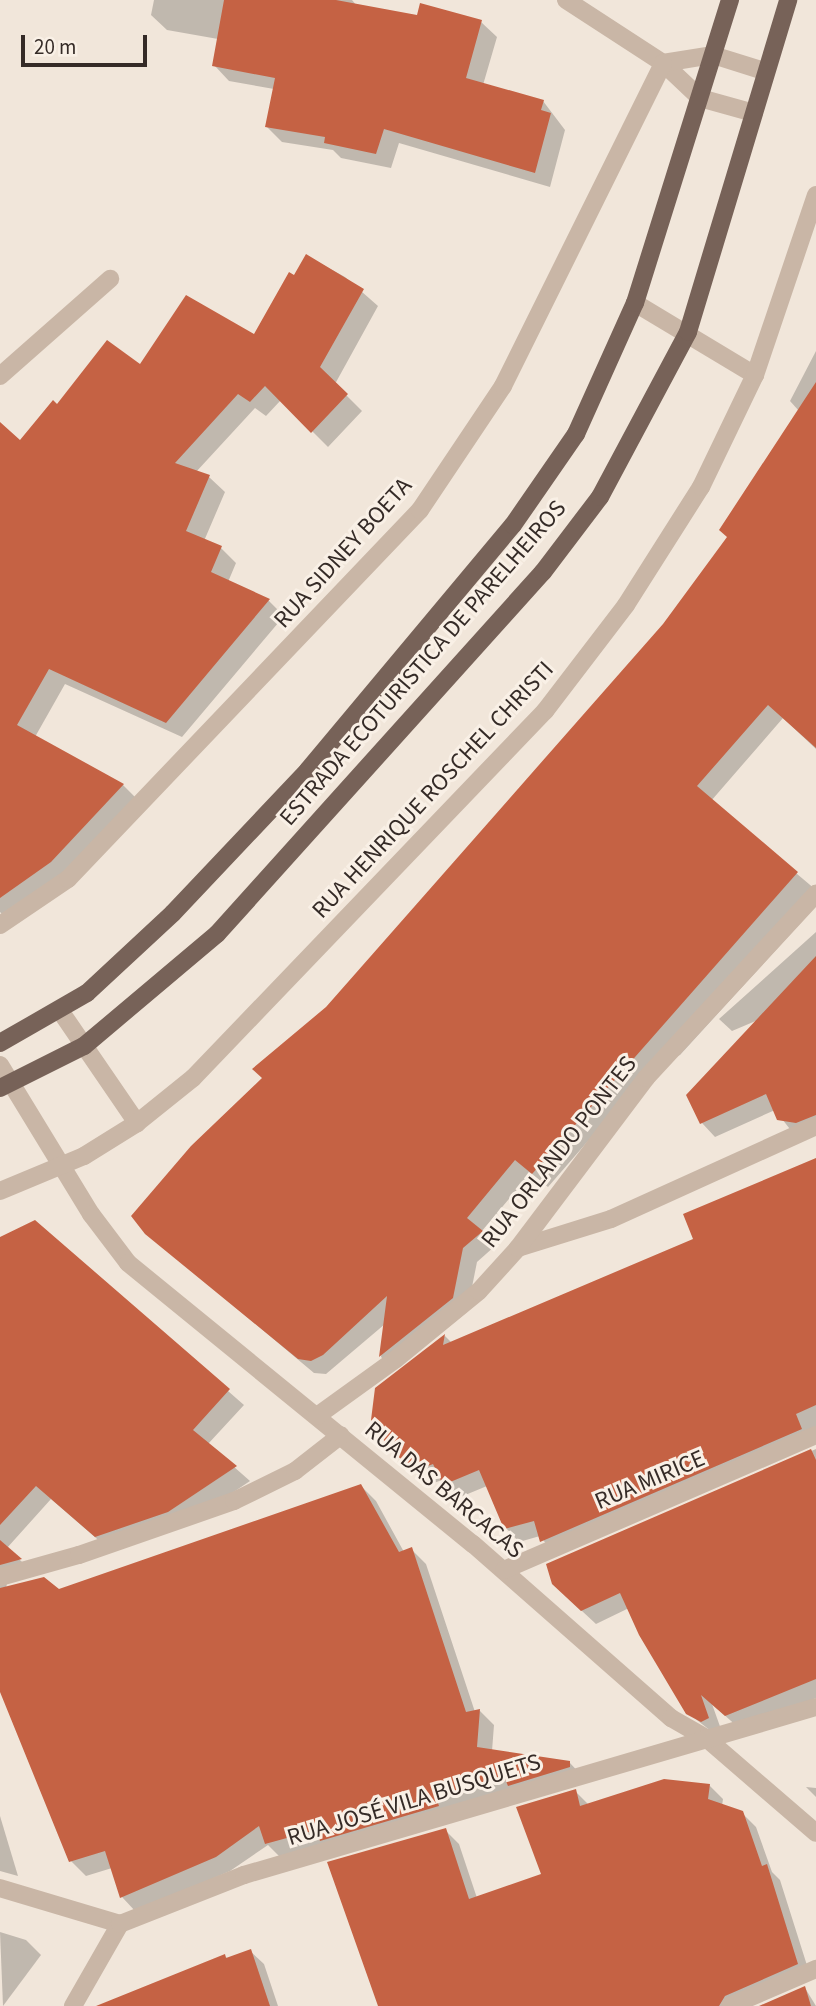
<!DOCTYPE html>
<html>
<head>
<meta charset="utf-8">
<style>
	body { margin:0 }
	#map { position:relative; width:816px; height:2006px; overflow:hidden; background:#f1e6da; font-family:"Source Sans 3",sans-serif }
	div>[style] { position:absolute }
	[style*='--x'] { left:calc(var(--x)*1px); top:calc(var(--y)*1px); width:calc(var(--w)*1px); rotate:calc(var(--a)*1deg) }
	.shadow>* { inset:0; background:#0003 }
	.building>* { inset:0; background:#c56244 }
	.street>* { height:18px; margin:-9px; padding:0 9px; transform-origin:9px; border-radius:9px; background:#c9b6a6 }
	.primary>* { height:18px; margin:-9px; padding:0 9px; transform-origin:9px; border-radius:9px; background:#776258 }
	span { translate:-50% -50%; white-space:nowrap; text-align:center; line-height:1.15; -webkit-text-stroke:6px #f9f0e6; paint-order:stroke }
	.street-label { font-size:24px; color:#352b27 }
	.scale { position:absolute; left:21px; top:35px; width:126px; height:32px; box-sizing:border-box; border:4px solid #352b27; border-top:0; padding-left:9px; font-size:21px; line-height:24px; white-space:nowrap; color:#352b27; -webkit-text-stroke:5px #f9f0e6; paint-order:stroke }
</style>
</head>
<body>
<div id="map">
	<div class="shadow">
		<i style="clip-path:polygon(154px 0,352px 0,357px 6px,418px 17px,422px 6px,481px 22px,497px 37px,483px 85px,543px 101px,565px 130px,550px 187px,399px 143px,391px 168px,341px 158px,333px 150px,282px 142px,267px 127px,274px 89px,229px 81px,214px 65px,218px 39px,167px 30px,151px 15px)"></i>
		<i style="clip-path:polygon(307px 256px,345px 277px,378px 306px,335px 384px,362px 411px,328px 447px,281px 400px,266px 416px,255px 408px,196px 472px,209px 477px,225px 492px,204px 541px,221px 548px,236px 563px,228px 582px,269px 601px,284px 616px,182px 737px,65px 684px,35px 737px,123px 785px,138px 800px,66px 877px,7px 919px,0 912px,0 424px,20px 442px,58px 406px,140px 367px,254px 337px)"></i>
		<i style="clip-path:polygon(816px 351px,816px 749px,783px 718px,711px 801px,816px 890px,816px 906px,680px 1055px,654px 1065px,548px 1187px,531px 1173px,481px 1232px,495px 1246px,477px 1262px,467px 1312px,395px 1370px,381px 1357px,385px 1324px,326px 1374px,314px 1373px,147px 1233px,264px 1079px,664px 625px,729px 538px,799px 411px,790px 401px)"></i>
		<i style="clip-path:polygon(816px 932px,816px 1134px,793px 1133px,775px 1110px,715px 1137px,702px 1123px,758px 1020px,732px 1031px,719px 1019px)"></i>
		<i style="clip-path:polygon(816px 1160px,816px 1442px,555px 1555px,540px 1536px,519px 1542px,506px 1528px,487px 1486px,458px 1498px,442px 1480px,431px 1484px,391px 1449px,377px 1389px,445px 1336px,452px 1343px,695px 1240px)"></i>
		<i style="clip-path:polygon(35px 1222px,244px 1405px,208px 1444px,250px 1481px,183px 1526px,111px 1551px,51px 1499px,7px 1548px,35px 1574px,7px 1583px,6px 1589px,59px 1591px,361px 1486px,376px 1501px,404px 1552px,411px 1549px,426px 1564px,475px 1712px,480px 1711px,494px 1725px,492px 1751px,570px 1763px,584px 1778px,281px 1858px,268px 1845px,230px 1871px,136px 1912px,122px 1897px,112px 1868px,86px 1876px,71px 1861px,0 1687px,0 1239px)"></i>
		<i style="clip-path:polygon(816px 1449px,816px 1698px,740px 1729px,712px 1704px,722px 1732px,716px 1735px,688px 1713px,629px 1608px,596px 1624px,568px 1598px,548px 1565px)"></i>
		<i style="clip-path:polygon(709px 1785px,723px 1799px,722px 1806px,742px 1813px,756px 1827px,772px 1872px,780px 1880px,811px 1978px,747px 2006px,380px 2006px,445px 1830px,459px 1844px,477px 1898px,544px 1875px,575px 1791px,589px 1805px)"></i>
		<i style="clip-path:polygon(806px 1787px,816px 1788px,816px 1797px)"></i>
		<i style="clip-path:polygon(0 1816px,18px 1876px,0 1871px)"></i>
		<i style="clip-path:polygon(0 1932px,26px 1940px,41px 1955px,3px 2006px)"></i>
		<i style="clip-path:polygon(250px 1951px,264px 1964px,278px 2006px,141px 2006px,225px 1956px,228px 1959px)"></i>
		<i style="clip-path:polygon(805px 1988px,816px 2006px,763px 2006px)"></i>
	</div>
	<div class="building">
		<i style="clip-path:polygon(224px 0,336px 0,417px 15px,420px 3px,482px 20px,466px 78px,544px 100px,541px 110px,551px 113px,535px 173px,384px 129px,376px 154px,324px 143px,325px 137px,265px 127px,275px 78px,212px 66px)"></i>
		<i style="clip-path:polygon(306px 254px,364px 289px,320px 367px,348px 394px,311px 433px,265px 386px,250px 402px,238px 394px,175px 463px,210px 475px,186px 531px,222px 546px,211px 572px,270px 599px,166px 723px,49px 669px,17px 725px,124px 784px,51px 862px,0 898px,0 422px,20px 440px,53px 400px,57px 404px,107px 340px,140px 364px,186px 295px,254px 334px,289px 272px,294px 275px)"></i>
		<i style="clip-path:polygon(816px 382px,816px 748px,768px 705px,697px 786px,798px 872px,532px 1174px,515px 1160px,467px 1218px,483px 1231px,463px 1248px,453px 1298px,379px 1357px,387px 1296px,323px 1355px,311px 1361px,298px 1359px,145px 1234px,131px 1216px,191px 1146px,262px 1078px,252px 1069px,326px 1007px,663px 624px,727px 537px,719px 530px)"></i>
		<i style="clip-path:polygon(816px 956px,816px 1115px,796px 1123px,777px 1120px,766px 1094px,700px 1124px,686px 1095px)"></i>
		<i style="clip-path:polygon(816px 1158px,816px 1405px,796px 1414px,802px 1429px,540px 1542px,534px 1521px,504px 1529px,479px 1470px,443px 1485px,433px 1464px,416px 1471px,390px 1450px,371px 1420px,375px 1388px,445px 1334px,443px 1345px,693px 1239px,683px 1214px)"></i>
		<i style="clip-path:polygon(35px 1220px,230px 1389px,193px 1430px,237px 1466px,168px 1512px,95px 1537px,36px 1486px,0 1525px,0 1237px)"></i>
		<i style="clip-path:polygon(811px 1449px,816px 1460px,816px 1679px,725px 1716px,701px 1695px,709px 1718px,701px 1722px,686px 1714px,639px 1635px,620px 1593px,581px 1611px,552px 1584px,546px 1564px)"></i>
		<i style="clip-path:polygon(361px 1484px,399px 1552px,412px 1547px,466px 1712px,480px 1709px,477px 1747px,570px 1761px,570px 1767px,508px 1786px,505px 1779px,436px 1797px,439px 1806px,320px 1841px,316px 1830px,265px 1844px,259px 1826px,216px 1857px,120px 1898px,105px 1851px,69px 1862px,0 1692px,0 1588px,44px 1577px,59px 1589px)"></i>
		<i style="clip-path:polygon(0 1540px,22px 1559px,0 1565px)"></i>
		<i style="clip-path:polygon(664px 1779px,710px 1784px,708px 1799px,743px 1811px,762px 1866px,767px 1864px,798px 1964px,725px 1996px,719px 2006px,378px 2006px,327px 1862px,446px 1828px,469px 1899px,541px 1874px,516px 1807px,576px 1789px,580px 1806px)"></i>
		<i style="clip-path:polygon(251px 1949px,270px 2006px,96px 2006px,225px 1954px,226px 1958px)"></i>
		<i style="clip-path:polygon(805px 1986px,811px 2006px,759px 2006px)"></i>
	</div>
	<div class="street">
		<i style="--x:566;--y:0;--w:116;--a:33"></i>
		<i style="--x:663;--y:63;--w:51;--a:43.4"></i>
		<i style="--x:700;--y:98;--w:56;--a:15.5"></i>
		<i style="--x:663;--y:63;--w:51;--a:-9.1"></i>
		<i style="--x:713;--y:55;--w:53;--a:17.4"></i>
		<i style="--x:635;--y:303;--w:140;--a:31"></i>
		<i style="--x:0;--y:376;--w:147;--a:-41.4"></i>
		<i style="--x:0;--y:925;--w:82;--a:-34.1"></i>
		<i style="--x:68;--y:879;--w:510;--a:-46.35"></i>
		<i style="--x:420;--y:510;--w:149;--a:-56.2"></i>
		<i style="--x:503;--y:386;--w:360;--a:-63.6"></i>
		<i style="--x:61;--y:1012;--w:135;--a:55.6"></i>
		<i style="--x:0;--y:1065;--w:175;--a:58.6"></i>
		<i style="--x:91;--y:1214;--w:61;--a:52.9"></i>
		<i style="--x:128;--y:1263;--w:445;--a:39.2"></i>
		<i style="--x:473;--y:1544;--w:264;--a:41.3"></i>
		<i style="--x:671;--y:1718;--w:40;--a:29.7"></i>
		<i style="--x:706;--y:1738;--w:145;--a:40.8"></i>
		<i style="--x:0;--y:1191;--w:91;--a:-22.6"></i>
		<i style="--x:84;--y:1156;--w:62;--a:-31.9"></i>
		<i style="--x:137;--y:1123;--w:72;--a:-38.8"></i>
		<i style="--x:193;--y:1078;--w:509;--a:-46.2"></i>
		<i style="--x:545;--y:711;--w:133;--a:-52.6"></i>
		<i style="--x:626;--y:605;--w:140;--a:-57.6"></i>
		<i style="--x:701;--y:487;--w:124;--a:-64.3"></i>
		<i style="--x:755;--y:375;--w:190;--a:-71.3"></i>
		<i style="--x:518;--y:1248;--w:97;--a:-17.3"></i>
		<i style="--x:611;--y:1219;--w:225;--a:-24.4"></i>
		<i style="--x:317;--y:1416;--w:97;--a:-35.8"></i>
		<i style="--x:396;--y:1359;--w:107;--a:-39.3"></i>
		<i style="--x:479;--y:1291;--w:58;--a:-47.8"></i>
		<i style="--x:518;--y:1248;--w:213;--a:-53"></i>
		<i style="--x:646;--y:1078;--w:251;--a:-47.3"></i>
		<i style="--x:504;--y:1570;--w:340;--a:-23.4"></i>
		<i style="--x:0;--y:1577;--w:82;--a:-15.6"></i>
		<i style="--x:79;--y:1555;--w:164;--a:-19.2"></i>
		<i style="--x:234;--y:1501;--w:68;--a:-26.2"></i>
		<i style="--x:295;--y:1471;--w:58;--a:-38"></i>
		<i style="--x:0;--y:1888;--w:125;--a:16.7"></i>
		<i style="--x:73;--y:2006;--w:95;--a:-60.2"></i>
		<i style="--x:120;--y:1924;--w:133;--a:-21.6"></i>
		<i style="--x:244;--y:1875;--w:596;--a:-16.37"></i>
		<i style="--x:730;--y:2006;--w:94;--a:-23.3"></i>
	</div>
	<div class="primary">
		<i style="--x:0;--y:1043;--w:100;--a:-29.9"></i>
		<i style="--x:87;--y:993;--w:117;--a:-42.9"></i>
		<i style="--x:173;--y:913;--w:197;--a:-46.6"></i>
		<i style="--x:308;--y:770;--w:319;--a:-50.1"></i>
		<i style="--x:513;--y:525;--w:111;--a:-55.3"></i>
		<i style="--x:576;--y:434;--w:144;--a:-65.8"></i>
		<i style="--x:635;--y:303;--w:318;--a:-72.6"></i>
		<i style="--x:0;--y:1088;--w:94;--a:-26.6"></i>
		<i style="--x:84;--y:1046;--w:174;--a:-40.1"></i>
		<i style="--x:217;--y:934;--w:487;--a:-48"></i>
		<i style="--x:543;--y:572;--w:94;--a:-52.8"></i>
		<i style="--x:600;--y:497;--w:187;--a:-61.9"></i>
		<i style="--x:688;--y:332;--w:347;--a:-73.2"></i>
	</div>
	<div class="street-label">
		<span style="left:343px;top:553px;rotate:-48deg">RUA SIDNEY BOETA</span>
		<span style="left:423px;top:663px;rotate:-49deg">ESTRADA ECOTURISTICA DE PARELHEIROS</span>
		<span style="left:433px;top:790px;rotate:-47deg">RUA HENRIQUE ROSCHEL CHRISTI</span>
		<span style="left:559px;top:1152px;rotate:-52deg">RUA ORLANDO PONTES</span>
		<span style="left:650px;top:1480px;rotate:-23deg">RUA MIRICE</span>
		<span style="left:444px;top:1490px;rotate:40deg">RUA DAS BARCACAS</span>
		<span style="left:414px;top:1800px;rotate:-17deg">RUA JOSÉ VILA BUSQUETS</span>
	</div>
	<div class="scale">20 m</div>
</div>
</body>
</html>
